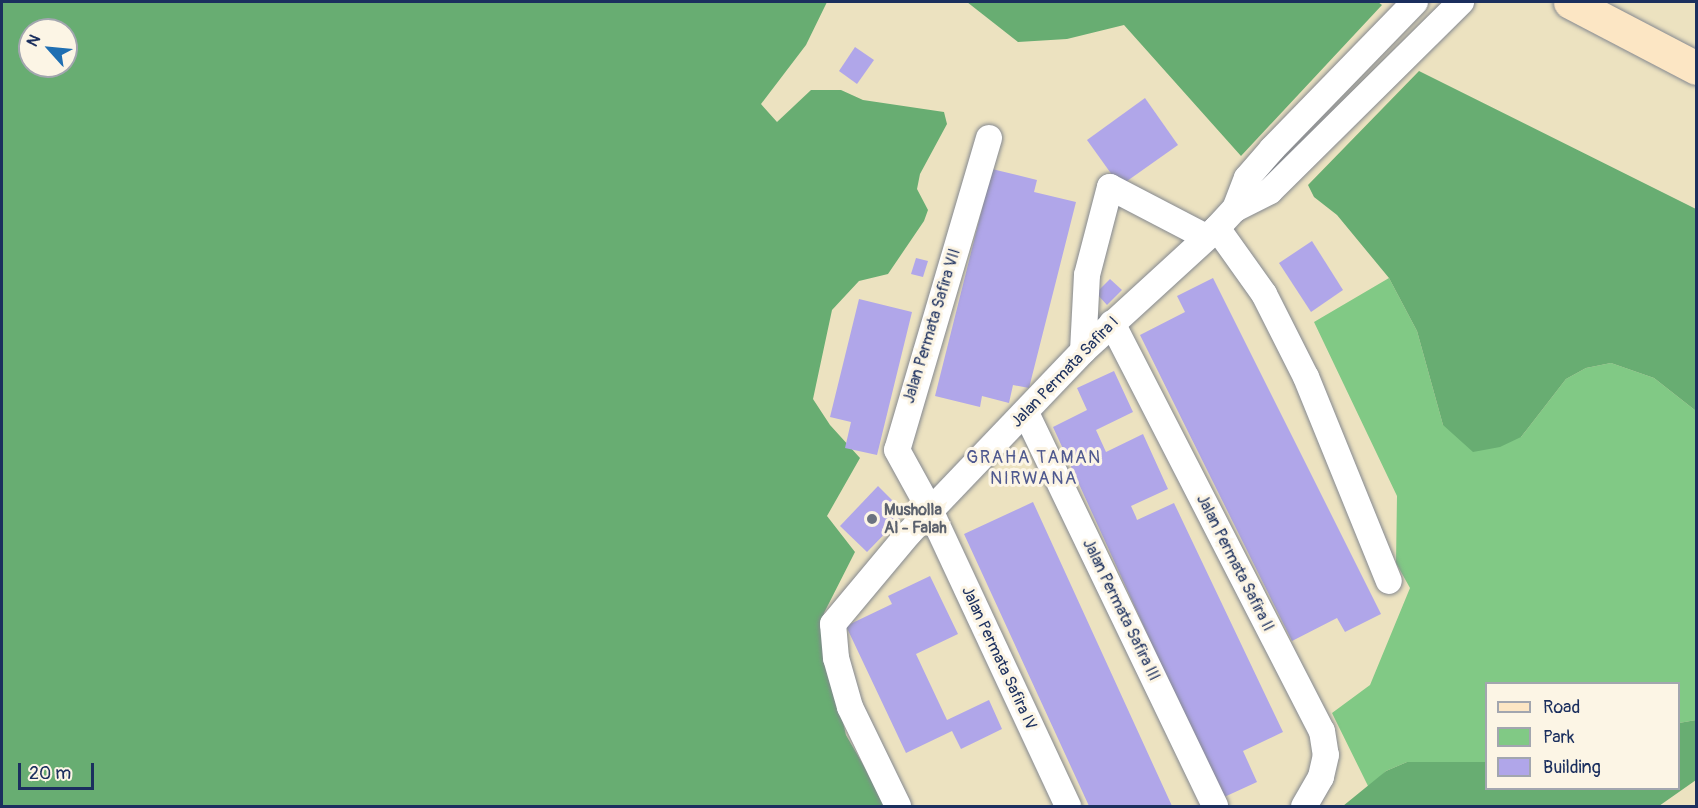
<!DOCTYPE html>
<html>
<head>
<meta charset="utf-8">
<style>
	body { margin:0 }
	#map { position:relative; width:1698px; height:808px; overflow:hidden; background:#ece2c0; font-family:Pangolin,sans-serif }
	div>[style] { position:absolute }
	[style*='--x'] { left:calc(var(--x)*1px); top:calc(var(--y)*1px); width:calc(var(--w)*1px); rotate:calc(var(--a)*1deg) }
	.green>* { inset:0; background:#81c985 }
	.forest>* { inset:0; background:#68ad72 }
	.building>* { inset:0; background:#b0a6e9 }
	.roads { filter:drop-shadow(0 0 2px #84888f) drop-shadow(0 0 2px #84888f) }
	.street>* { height:26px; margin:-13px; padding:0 13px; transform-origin:13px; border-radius:13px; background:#fff }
	.secondary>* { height:33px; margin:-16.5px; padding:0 16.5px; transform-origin:16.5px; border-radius:16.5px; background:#fce6c4 }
	.dots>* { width:16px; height:16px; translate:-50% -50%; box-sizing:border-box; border:3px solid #fcf5e5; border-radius:50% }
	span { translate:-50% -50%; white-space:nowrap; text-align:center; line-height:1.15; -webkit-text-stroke:6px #fcf5e5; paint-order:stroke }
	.street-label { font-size:16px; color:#1b2f5e }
	.worship-label { font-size:16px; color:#5b616d; font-weight:700 }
	.left { translate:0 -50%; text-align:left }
	.neighbourhood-label { font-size:18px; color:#4f598f; letter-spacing:1.5px }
	.frame { position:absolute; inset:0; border:3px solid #1b2f5e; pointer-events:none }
	.legend { position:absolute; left:1485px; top:682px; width:195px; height:108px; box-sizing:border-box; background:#fcf5e5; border:2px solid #a2a6af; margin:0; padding:8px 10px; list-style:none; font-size:18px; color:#1b2f5e }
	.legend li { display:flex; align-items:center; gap:12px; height:30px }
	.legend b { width:30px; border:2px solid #a2a6af }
	.north { position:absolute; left:18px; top:18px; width:60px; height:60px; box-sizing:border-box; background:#fcf5e5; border:2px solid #a2a6af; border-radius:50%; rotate:297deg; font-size:16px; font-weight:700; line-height:24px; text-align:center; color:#1b2f5e }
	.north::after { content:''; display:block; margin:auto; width:21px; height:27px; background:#1f6fb2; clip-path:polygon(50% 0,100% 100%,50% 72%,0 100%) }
	.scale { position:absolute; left:18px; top:763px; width:76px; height:27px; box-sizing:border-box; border:3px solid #1b2f5e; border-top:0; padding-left:8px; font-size:18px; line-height:21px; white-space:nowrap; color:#1b2f5e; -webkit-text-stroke:4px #fcf5e5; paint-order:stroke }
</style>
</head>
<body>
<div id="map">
	<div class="green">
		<i style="clip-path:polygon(1389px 278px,1417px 331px,1443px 425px,1521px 437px,1566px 379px,1586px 368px,1611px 363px,1654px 378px,1696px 411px,1696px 720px,1679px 723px,1678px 684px,1486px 684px,1486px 762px,1407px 762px,1386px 771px,1369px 788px,1332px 713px,1370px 685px,1410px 588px,1396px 563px,1397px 496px,1314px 322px)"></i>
	</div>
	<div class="forest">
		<i style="clip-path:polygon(evenodd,2px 2px,827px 2px,806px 45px,761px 104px,777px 122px,811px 90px,841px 90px,863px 100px,944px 112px,947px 124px,920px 174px,917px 189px,928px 210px,924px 221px,888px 274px,859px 281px,832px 310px,813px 399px,830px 425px,860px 458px,827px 516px,855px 552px,824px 613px,821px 628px,846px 735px,887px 806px,2px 806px,2px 2px,30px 30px,66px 30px,66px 66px,30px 66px,30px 30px)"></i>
		<i style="clip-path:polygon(967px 2px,1378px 2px,1382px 5px,1241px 156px,1124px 25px,1067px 39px,1018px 42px)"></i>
		<i style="clip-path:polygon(1419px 71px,1696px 209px,1696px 411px,1654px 378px,1611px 363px,1586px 368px,1566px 379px,1521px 437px,1500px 447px,1473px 452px,1443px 425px,1417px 331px,1389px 278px,1337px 215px,1314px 197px,1308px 185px)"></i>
		<i style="clip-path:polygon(1696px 720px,1696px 780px,1659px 806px,1343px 806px,1386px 771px,1407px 762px,1486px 762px,1486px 788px,1678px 788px,1679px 723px)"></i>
	</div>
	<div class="building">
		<i style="clip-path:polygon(855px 47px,874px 60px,857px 84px,839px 71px)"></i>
		<i style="clip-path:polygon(1145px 98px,1178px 145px,1120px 186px,1087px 140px)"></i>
		<i style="clip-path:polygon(992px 169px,1037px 180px,1034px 192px,1076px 202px,1029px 388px,1013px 385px,1009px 403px,982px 396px,980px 407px,935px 396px)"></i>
		<i style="clip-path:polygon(1312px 241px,1343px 290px,1311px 312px,1279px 263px)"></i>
		<i style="clip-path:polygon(916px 258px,928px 261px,923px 277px,911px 274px)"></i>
		<i style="clip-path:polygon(1213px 278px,1381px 614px,1345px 632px,1337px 618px,1292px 641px,1140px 335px,1185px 312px,1177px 296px)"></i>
		<i style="clip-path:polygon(1110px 279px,1122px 290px,1107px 305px,1096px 293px)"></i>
		<i style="clip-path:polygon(859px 299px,912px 312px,877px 455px,845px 448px,851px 422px,830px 417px)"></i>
		<i style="clip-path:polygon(1114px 371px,1133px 412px,1096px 430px,1106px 452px,1143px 434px,1168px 489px,1131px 506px,1136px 517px,1137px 520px,1174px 503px,1283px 732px,1243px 751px,1257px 782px,1222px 798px,1053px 427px,1087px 410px,1077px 388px)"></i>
		<i style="clip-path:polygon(878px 486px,905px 513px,867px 552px,840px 526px)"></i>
		<i style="clip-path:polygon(1033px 502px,1097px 642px,1172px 806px,1089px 806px,964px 534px)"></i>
		<i style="clip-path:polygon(930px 576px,958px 634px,916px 654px,923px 669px,947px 720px,989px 700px,1002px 729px,961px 749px,952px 731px,906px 753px,846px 626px,892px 604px,888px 596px)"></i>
	</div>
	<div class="roads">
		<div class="street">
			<i style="--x:989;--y:138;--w:325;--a:106.4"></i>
			<i style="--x:897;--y:450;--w:68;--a:61.2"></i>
			<i style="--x:930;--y:510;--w:327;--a:65"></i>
			<i style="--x:1235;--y:209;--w:39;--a:-27"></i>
			<i style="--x:1270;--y:191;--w:269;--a:-44.7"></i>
			<i style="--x:1217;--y:228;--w:81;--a:54.5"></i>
			<i style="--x:1264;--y:294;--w:93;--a:63.2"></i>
			<i style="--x:1306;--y:377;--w:220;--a:67.9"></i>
			<i style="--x:1112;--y:323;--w:459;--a:62.8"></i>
			<i style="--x:1322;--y:731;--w:24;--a:81"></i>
			<i style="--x:1326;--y:755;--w:23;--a:103"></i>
			<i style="--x:1321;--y:777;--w:34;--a:120"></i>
			<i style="--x:1083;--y:351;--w:76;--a:-87"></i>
			<i style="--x:1087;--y:275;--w:91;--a:-75.4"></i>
			<i style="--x:1110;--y:187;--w:106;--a:27.5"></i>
			<i style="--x:1026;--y:413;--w:436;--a:64.3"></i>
			<i style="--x:898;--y:806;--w:110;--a:-115.9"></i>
			<i style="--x:850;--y:707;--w:51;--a:-105.9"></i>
			<i style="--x:836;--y:658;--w:34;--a:-95"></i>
			<i style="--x:833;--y:624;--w:119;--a:-50.1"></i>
			<i style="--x:909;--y:533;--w:252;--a:-46.3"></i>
			<i style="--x:1083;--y:351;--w:182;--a:-42.5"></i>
			<i style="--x:1217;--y:228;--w:26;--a:-47"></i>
			<i style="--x:1235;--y:209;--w:33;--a:-69"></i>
			<i style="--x:1247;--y:178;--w:38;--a:-49"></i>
			<i style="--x:1272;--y:149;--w:205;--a:-45.8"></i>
		</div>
		<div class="secondary">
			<i style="--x:1570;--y:2;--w:142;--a:27.6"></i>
		</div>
	</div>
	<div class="dots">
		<i style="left:872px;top:519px;background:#6b7280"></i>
	</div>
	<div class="street-label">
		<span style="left:932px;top:326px;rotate:-73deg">Jalan Permata Safira VII</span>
		<span style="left:1065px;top:372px;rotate:-46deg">Jalan Permata Safira I</span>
		<span style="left:1235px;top:563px;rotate:63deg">Jalan Permata Safira II</span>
		<span style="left:1121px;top:610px;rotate:64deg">Jalan Permata Safira III</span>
		<span style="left:999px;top:658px;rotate:65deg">Jalan Permata Safira IV</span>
	</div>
	<div class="worship-label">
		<span class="left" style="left:884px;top:519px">Musholla<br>Al - Falah</span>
	</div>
	<div class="neighbourhood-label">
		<span style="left:1034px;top:469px">GRAHA TAMAN<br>NIRWANA</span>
	</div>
	<div class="frame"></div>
	<ul class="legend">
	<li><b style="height:8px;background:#fce6c4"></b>Road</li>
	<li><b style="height:16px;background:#81c985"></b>Park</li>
	<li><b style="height:16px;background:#b0a6e9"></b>Building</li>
	</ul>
	<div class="north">N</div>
	<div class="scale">20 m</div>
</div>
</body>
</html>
